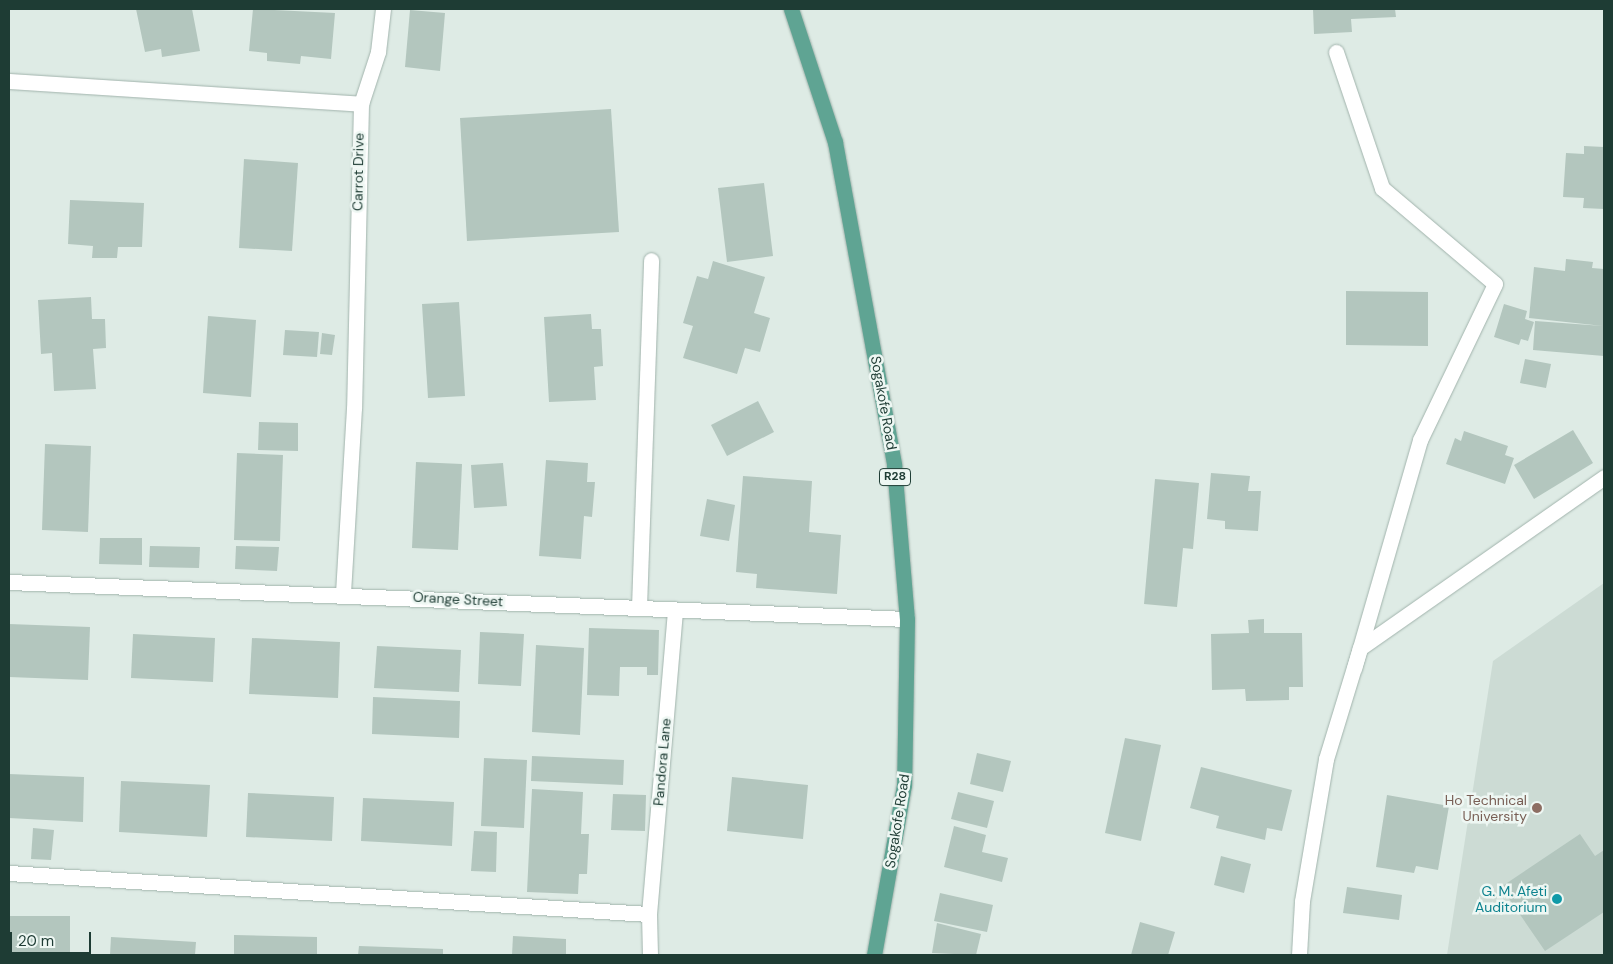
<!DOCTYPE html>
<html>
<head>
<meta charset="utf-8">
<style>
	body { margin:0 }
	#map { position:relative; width:1613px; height:964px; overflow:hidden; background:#deebe5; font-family:"DM Sans",sans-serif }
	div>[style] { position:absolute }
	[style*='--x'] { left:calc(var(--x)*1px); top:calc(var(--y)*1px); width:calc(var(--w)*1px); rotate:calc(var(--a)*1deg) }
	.built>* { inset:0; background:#ccdbd4 }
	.building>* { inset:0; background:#b3c6be }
	.roads { filter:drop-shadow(0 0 1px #a1b3ac) drop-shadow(0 0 1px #a1b3ac) }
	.minor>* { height:15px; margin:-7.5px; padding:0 7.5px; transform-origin:7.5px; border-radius:7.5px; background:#fff }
	.major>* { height:15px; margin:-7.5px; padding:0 7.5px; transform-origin:7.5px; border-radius:7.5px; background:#5fa493 }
	.dots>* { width:14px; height:14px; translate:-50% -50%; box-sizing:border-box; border:2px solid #eef7f3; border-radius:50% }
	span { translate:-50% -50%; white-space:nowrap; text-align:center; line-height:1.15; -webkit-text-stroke:5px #eef7f3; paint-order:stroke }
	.shield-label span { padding:1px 4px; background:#eef7f3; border:1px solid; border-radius:4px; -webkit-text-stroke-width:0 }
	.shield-label { font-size:12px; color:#1e3c34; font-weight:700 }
	.street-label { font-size:14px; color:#1e3c34 }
	.education-label { font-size:14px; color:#785e54 }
	.right { translate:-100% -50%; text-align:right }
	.culture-label { font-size:14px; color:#0d838f }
	.frame { position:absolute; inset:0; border:10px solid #1e3c34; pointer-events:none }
	.scale { position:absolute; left:10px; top:932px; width:81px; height:22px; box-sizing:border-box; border:2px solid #1e3c34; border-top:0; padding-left:6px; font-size:15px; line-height:18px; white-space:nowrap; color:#1e3c34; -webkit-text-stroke:4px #eef7f3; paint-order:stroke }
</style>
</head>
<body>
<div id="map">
	<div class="built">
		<i style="clip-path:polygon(1604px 583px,1604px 955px,1447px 955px,1493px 661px)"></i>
	</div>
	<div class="building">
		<i style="clip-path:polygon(136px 9px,192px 9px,200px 51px,162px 57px,161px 49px,145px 52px)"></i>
		<i style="clip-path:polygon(253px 9px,335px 13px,331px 59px,301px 56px,300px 64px,267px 61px,267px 53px,249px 51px)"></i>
		<i style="clip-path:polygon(1313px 9px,1395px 9px,1396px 17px,1351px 19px,1352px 32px,1314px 34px)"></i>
		<i style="clip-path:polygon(410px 10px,445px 13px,440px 71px,405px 67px)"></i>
		<i style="clip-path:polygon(611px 109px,619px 232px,467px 241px,460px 118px)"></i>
		<i style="clip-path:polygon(1584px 146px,1604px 147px,1604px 209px,1583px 208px,1584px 198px,1563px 197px,1566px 153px,1584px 154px)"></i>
		<i style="clip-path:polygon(244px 159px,298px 163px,292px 251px,239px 248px)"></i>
		<i style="clip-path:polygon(764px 183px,773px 256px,727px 262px,718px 188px)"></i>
		<i style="clip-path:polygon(70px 200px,144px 203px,142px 247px,118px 247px,117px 258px,92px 258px,93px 246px,68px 244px)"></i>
		<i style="clip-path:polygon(1566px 259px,1593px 262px,1592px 268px,1604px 269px,1604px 356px,1533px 350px,1535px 321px,1603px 326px,1529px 318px,1534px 267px,1565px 271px)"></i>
		<i style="clip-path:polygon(713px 261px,765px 277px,754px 313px,770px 318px,760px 352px,745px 348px,737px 374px,683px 358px,693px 326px,683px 323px,697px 276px,708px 279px)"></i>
		<i style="clip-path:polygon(1346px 291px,1428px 292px,1428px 346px,1346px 345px)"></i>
		<i style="clip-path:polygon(91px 297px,92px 319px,105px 319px,106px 348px,93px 349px,96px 389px,54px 391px,52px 353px,41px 354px,38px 300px)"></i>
		<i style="clip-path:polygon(459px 302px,465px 396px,428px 398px,422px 304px)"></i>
		<i style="clip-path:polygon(1504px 304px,1527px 311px,1525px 319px,1534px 322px,1528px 341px,1521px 339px,1519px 345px,1494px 337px)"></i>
		<i style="clip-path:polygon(591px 314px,592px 329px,601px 329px,603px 366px,594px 367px,596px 400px,549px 402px,544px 317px)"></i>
		<i style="clip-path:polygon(208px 316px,256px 320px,251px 397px,203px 393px)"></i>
		<i style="clip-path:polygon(285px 330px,319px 332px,317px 357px,283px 355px)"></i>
		<i style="clip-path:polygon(322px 333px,335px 335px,332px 355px,320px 354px)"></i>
		<i style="clip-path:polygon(1525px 359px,1551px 364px,1546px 388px,1520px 383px)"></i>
		<i style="clip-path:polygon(758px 401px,774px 432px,727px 456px,711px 425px)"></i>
		<i style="clip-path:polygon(259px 422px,298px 423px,298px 451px,258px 450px)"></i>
		<i style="clip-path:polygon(1573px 430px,1593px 463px,1534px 499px,1514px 465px)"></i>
		<i style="clip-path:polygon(1464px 431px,1508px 446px,1505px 455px,1514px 458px,1505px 484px,1446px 464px,1455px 438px,1461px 441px)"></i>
		<i style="clip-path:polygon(45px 444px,91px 446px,88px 532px,42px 530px)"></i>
		<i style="clip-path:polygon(237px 453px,283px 455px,280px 541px,234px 540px)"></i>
		<i style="clip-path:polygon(546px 460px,588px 463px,587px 482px,595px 482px,592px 517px,584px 516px,581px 559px,539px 556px)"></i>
		<i style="clip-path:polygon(416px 462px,462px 464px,458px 550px,412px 548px)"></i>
		<i style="clip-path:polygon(503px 463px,507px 506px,474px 508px,471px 465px)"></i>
		<i style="clip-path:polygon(1211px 473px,1250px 476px,1248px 491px,1261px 491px,1258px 531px,1225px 529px,1225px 521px,1207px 519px)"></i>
		<i style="clip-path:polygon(743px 476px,812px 481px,809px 532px,841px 535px,837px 594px,756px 588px,757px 574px,736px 572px)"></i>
		<i style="clip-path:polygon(1155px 479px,1199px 483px,1193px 549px,1183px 548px,1177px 607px,1144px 604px)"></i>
		<i style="clip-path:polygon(707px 499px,735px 505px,729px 541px,700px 536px)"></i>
		<i style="clip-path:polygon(100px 538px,142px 538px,142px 565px,99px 564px)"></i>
		<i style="clip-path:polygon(150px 546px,200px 547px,199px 568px,149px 567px)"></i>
		<i style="clip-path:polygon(236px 546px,279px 547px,277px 571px,235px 569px)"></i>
		<i style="clip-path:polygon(1264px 619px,1264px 633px,1302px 633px,1303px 687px,1289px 687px,1289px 700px,1246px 701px,1245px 689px,1212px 690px,1211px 634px,1249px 633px,1248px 620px)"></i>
		<i style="clip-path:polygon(9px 624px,90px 627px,88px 680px,9px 677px)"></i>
		<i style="clip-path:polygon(589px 628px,659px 630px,658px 675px,647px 675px,647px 667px,620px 667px,619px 696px,587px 695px)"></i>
		<i style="clip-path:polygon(480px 632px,524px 634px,521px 686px,478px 684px)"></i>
		<i style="clip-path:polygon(133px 634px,215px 638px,213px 682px,131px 678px)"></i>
		<i style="clip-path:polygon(252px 638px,340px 642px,338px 698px,249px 694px)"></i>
		<i style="clip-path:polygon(536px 645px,584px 648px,580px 735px,532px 732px)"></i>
		<i style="clip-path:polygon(377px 646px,461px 650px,459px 692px,374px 688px)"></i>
		<i style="clip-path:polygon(373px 697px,460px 701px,459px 738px,372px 734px)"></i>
		<i style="clip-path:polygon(1125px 738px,1161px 745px,1141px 841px,1105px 833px)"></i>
		<i style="clip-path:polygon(977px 753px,1011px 761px,1003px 792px,970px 784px)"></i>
		<i style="clip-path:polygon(532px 756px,624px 760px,623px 785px,531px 781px)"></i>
		<i style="clip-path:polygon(484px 758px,527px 760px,524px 828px,481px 826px)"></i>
		<i style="clip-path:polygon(1201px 767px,1292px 790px,1282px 831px,1267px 828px,1265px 840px,1216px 828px,1219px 816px,1190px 808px)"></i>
		<i style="clip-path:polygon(9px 774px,84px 777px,83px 822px,9px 818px)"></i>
		<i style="clip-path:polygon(732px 777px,808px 785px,803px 839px,727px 831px)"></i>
		<i style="clip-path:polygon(121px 781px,210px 785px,207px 837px,119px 832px)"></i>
		<i style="clip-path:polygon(532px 789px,583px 792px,581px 834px,589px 834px,587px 874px,579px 874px,578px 894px,527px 892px)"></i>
		<i style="clip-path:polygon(958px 792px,994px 801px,987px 828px,951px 819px)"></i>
		<i style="clip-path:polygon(248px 793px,334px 797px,332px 841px,246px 837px)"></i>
		<i style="clip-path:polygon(613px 794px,646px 795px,645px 831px,611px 830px)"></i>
		<i style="clip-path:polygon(1387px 795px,1449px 806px,1438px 870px,1416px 866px,1414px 873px,1376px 867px)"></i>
		<i style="clip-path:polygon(363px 798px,454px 802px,452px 846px,361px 841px)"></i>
		<i style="clip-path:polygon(954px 826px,986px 835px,982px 852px,1008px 858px,1002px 882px,944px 867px)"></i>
		<i style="clip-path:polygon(33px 828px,54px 830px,51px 860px,31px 859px)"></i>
		<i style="clip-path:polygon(474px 831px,497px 832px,496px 872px,471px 871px)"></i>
		<i style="clip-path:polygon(1580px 834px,1595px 856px,1604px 850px,1604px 912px,1545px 951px,1501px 887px)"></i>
		<i style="clip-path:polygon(1221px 856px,1251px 864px,1244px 893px,1214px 885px)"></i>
		<i style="clip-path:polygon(1347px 887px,1402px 895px,1399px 920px,1343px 913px)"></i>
		<i style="clip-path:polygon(940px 893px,993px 905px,987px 932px,934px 921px)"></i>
		<i style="clip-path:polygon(9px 916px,70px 916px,70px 955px,9px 955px)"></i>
		<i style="clip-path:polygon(1140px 922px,1175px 932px,1168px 955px,1131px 955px)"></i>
		<i style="clip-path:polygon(937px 923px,981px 934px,976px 955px,932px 953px)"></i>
		<i style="clip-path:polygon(234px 935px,317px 937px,317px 955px,234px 955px)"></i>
		<i style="clip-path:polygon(513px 936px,566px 939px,566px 955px,512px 955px)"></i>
		<i style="clip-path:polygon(111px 937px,196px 942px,195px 955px,110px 955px)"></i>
		<i style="clip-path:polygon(359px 946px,443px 949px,443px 955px,358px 955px)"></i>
	</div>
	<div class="roads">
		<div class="minor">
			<i style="--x:1336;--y:52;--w:144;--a:71.3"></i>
			<i style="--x:1382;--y:188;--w:148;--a:40.3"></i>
			<i style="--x:1495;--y:284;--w:173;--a:115.7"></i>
			<i style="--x:1420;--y:440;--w:237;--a:106.1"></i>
			<i style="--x:9;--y:81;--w:353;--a:3.7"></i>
			<i style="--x:361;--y:104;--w:304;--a:91.3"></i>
			<i style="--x:354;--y:408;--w:185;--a:93.4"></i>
			<i style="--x:361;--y:104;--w:55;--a:-71.9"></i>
			<i style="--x:378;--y:52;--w:43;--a:-83.4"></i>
			<i style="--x:9;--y:582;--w:899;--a:2.36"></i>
			<i style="--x:639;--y:607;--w:347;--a:-88"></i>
			<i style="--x:9;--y:873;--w:641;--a:3.67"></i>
			<i style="--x:649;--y:914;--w:41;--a:88.6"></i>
			<i style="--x:649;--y:914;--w:305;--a:-85.1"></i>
			<i style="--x:1299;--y:955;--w:54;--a:-86.8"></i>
			<i style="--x:1302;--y:901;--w:144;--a:-80.4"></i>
			<i style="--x:1326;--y:759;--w:116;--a:-73"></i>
			<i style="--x:1360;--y:648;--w:298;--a:-35"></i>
		</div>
		<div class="major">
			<i style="--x:791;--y:9;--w:140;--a:71.7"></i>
			<i style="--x:835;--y:142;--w:328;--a:79.6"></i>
			<i style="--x:894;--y:465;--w:155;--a:85.2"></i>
			<i style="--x:907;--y:619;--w:166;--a:91"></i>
			<i style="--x:904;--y:785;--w:173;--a:100"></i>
		</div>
	</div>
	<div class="dots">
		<i style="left:1537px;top:808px;background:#8d6e63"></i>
		<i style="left:1557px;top:899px;background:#0f9aa8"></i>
	</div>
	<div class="shield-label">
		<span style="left:895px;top:477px">R28</span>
	</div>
	<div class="street-label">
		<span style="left:358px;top:172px;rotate:-89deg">Carrot Drive</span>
		<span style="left:884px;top:403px;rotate:80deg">Sogakofe Road</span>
		<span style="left:458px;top:599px;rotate:3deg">Orange Street</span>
		<span style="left:662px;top:762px;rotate:-85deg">Pandora Lane</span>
		<span style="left:897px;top:821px;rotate:-81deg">Sogakofe Road</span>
	</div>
	<div class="education-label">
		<span class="right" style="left:1527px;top:808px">Ho Technical<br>University</span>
	</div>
	<div class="culture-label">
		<span class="right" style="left:1547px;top:899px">G. M. Afeti<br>Auditorium</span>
	</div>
	<div class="frame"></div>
	<div class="scale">20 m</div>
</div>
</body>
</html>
